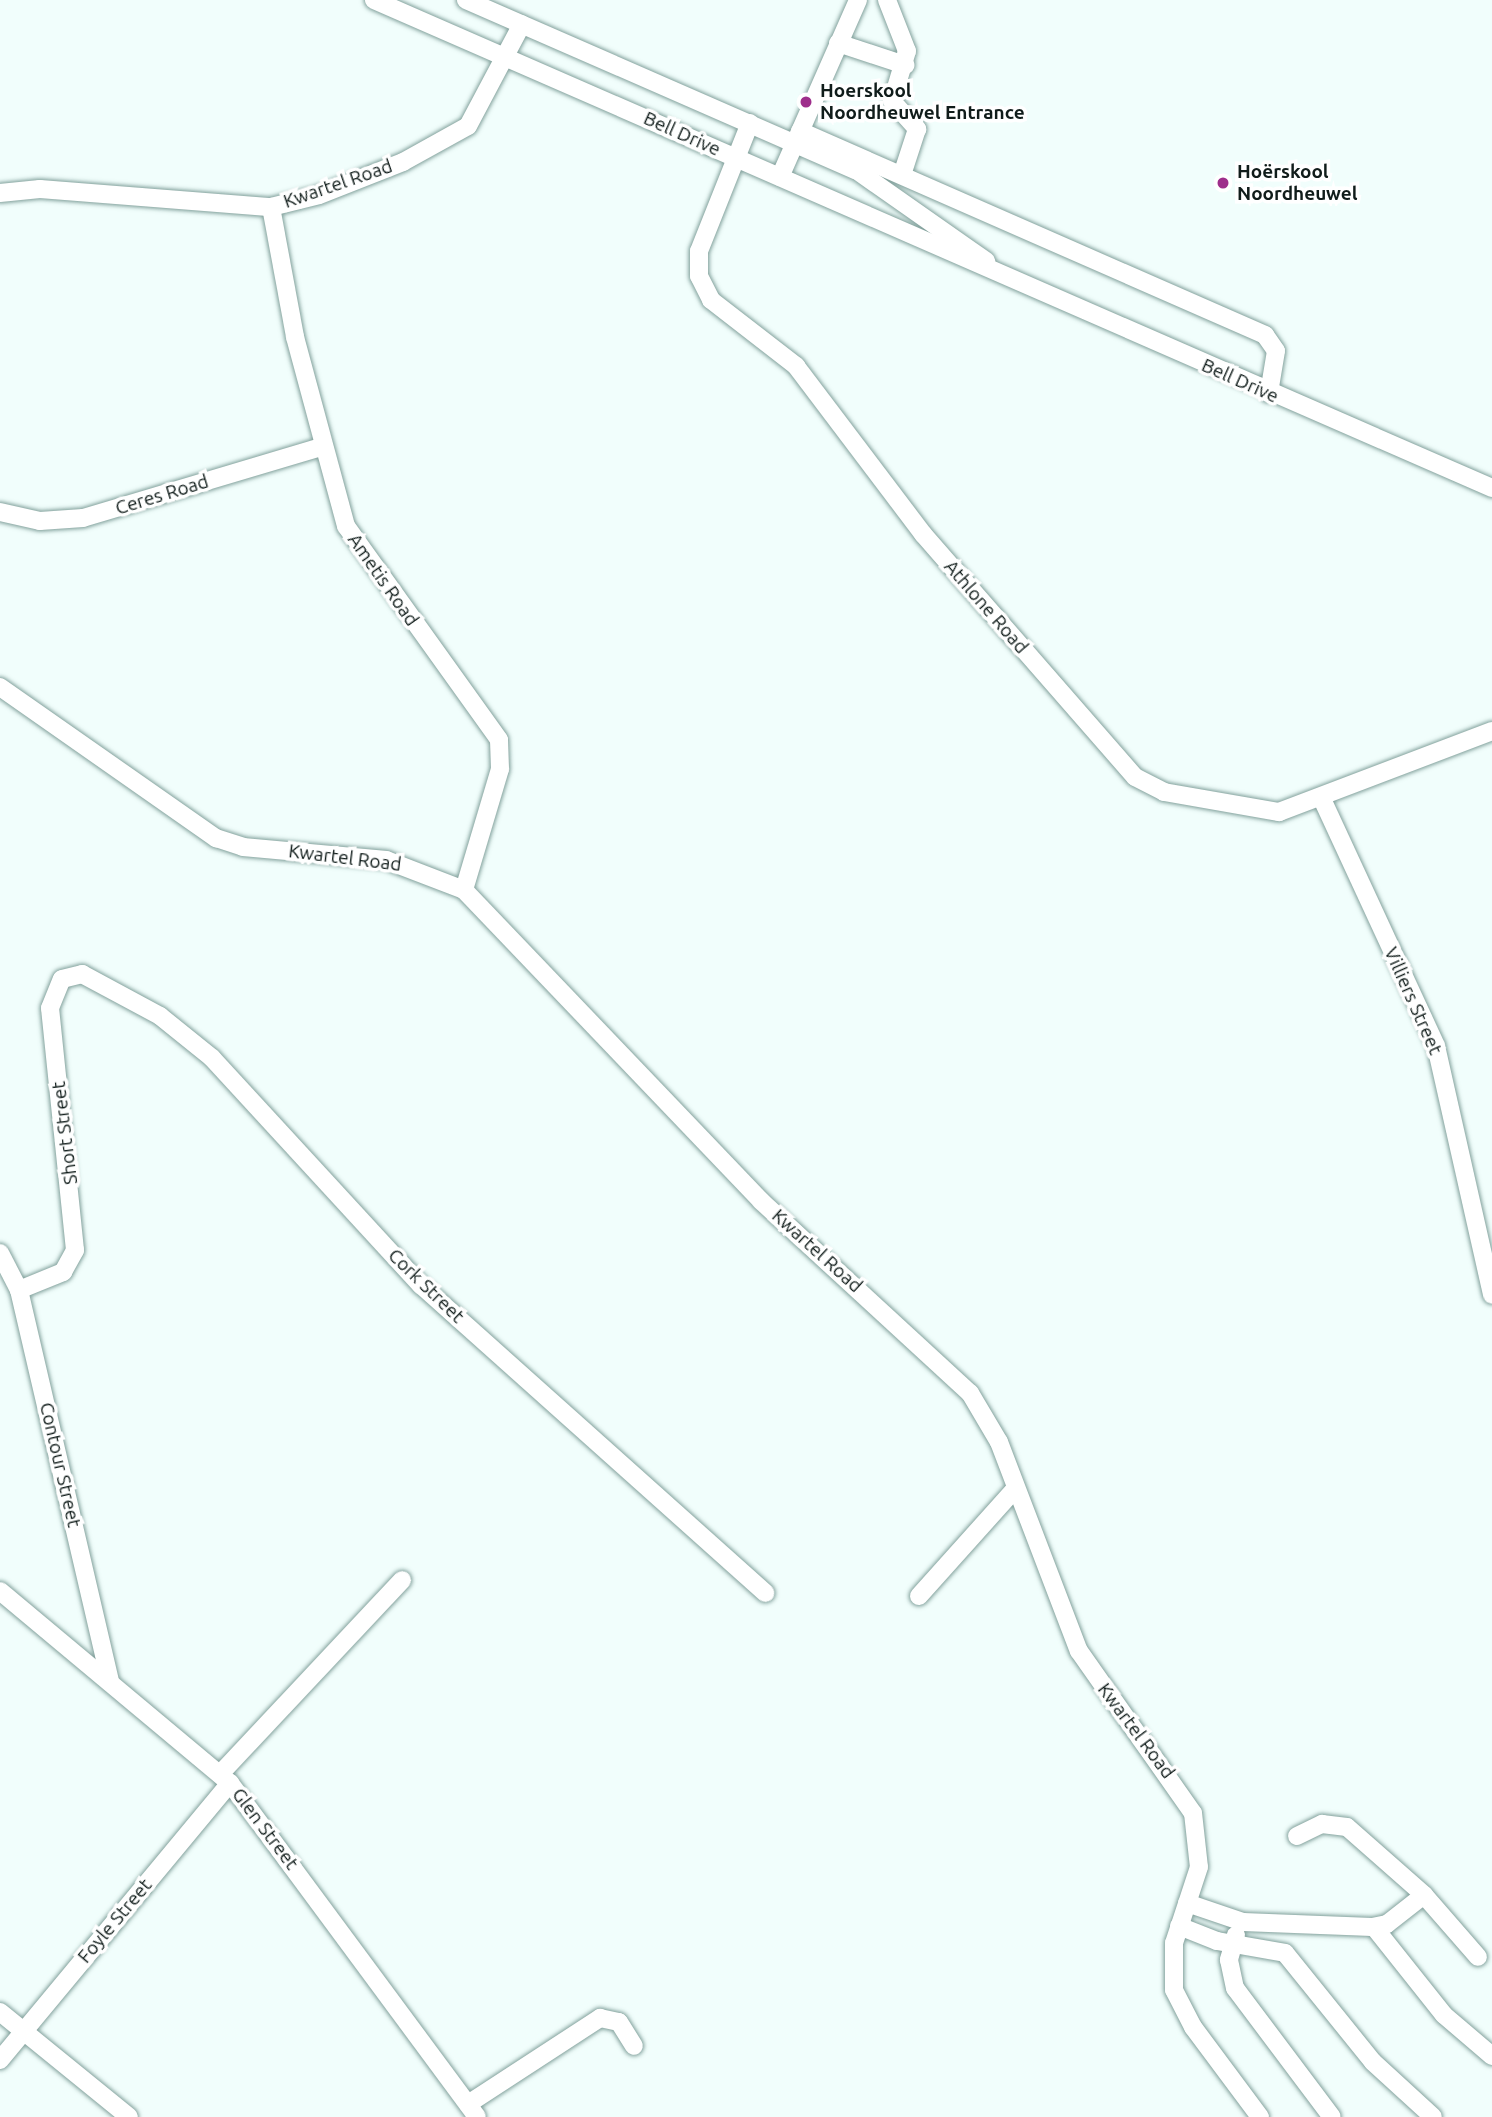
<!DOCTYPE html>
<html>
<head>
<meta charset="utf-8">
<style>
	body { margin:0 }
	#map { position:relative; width:1492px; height:2117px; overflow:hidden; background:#f1fefc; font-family:Ubuntu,sans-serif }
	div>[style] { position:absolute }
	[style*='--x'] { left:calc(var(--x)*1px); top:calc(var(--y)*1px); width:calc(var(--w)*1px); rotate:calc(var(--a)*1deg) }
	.roads { filter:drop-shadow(0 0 2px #82a19c) drop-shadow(0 0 2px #82a19c) }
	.minor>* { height:18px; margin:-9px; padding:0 9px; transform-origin:9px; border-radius:9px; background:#fff }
	.dots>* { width:19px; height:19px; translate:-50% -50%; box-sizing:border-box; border:4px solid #fff; border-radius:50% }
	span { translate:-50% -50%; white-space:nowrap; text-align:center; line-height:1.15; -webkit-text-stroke:7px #fff; paint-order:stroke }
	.poi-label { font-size:19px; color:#101c1a; font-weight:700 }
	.left { translate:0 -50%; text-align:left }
	.street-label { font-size:19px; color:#101c1a }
</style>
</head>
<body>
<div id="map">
	<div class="roads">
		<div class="minor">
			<i style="--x:374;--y:0;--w:1220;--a:23.58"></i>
			<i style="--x:466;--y:0;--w:425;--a:23.6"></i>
			<i style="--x:856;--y:170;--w:159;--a:35"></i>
			<i style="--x:887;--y:0;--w:55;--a:68.6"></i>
			<i style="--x:907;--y:51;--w:52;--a:106.7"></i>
			<i style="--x:892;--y:101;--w:38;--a:48"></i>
			<i style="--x:917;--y:129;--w:48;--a:108.1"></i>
			<i style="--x:838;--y:43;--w:71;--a:18.2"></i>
			<i style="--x:750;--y:123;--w:138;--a:111.7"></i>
			<i style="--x:699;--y:251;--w:25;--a:90"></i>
			<i style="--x:699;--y:276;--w:27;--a:63"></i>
			<i style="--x:711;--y:300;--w:108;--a:37.8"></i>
			<i style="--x:796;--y:366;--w:211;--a:52.9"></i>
			<i style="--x:923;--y:534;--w:322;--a:48.9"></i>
			<i style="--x:1135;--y:777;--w:33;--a:27"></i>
			<i style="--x:1164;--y:792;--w:117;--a:9.9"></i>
			<i style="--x:1279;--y:812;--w:228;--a:-20.8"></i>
			<i style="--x:800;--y:131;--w:508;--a:23.69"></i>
			<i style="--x:1265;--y:335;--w:19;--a:55"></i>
			<i style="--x:1276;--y:351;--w:43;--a:99.5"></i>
			<i style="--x:780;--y:177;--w:193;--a:-66.2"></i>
			<i style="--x:0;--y:193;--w:40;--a:-5.7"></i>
			<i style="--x:40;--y:189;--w:232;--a:4.5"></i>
			<i style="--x:271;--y:207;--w:49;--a:-14"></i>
			<i style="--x:319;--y:195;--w:90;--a:-21.4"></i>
			<i style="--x:403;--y:162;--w:74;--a:-29"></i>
			<i style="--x:468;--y:126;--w:115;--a:-62.1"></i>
			<i style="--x:271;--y:207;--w:132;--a:79.5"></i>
			<i style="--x:295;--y:337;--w:196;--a:74.9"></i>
			<i style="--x:346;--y:526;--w:263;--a:54.4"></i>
			<i style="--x:499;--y:740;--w:29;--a:88"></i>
			<i style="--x:500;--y:769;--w:126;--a:106.6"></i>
			<i style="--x:0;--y:512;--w:41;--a:12.7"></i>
			<i style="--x:40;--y:521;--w:43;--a:-4"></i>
			<i style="--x:83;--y:518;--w:248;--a:-16.6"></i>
			<i style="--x:0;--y:687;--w:264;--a:35"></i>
			<i style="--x:216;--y:838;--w:28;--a:18"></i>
			<i style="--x:243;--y:847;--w:144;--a:5.2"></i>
			<i style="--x:386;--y:860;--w:84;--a:21"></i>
			<i style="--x:464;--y:890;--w:430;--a:46.3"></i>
			<i style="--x:761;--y:1201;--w:284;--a:42.6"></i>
			<i style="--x:970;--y:1393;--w:57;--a:59.4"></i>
			<i style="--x:999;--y:1442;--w:224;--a:69.1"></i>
			<i style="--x:1079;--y:1651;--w:198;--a:54.9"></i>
			<i style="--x:1193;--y:1813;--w:54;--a:83.7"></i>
			<i style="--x:1199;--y:1867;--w:80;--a:108.2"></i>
			<i style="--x:1174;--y:1943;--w:47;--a:90"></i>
			<i style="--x:1174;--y:1990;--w:42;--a:62.8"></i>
			<i style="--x:1193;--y:2027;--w:112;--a:53.3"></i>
			<i style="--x:1322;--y:799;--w:272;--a:65.2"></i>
			<i style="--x:1436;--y:1046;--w:255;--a:77.3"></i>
			<i style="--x:0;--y:1253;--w:42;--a:62.8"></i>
			<i style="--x:19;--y:1290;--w:401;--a:76.9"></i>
			<i style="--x:19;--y:1290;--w:48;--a:-22.2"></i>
			<i style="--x:63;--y:1272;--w:25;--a:-61"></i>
			<i style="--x:75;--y:1250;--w:243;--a:-95.9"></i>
			<i style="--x:50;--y:1008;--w:31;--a:-68"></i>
			<i style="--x:62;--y:979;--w:21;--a:-14"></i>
			<i style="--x:82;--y:974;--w:89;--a:28.3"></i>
			<i style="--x:160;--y:1016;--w:67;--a:38.9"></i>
			<i style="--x:212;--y:1058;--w:309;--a:47.4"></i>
			<i style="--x:421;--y:1285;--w:462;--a:41.8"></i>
			<i style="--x:0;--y:1591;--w:300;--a:39.9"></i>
			<i style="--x:230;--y:1783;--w:415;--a:53.5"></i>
			<i style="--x:919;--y:1596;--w:144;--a:-48.1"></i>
			<i style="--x:220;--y:1774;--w:266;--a:-46.8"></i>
			<i style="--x:1297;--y:1836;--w:28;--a:-26"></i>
			<i style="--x:1322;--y:1824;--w:25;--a:7"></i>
			<i style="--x:1347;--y:1827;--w:103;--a:41.4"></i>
			<i style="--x:1424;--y:1895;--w:82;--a:48.9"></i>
			<i style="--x:1187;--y:1903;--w:59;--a:18.7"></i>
			<i style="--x:1243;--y:1922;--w:129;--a:2.2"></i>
			<i style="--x:1372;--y:1927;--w:15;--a:-11"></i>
			<i style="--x:1387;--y:1924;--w:47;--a:-38.1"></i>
			<i style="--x:1179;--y:1926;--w:41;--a:21.5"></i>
			<i style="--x:1217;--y:1941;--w:69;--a:10"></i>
			<i style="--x:1285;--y:1953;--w:140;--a:51.1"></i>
			<i style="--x:1373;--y:2062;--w:81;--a:42.5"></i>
			<i style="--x:1374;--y:1927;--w:112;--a:51.5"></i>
			<i style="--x:1444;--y:2015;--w:63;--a:40.5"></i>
			<i style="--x:1236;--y:1935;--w:26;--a:106"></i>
			<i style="--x:1229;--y:1960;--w:29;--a:78"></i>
			<i style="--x:1235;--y:1988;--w:161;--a:53.1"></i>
			<i style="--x:0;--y:2012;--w:166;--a:39.1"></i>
			<i style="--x:0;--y:2060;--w:360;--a:-50.3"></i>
			<i style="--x:468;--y:2104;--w:158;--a:-33.1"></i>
			<i style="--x:600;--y:2018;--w:19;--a:12"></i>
			<i style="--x:619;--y:2022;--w:28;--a:58"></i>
		</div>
	</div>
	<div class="dots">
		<i style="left:806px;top:102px;background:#9e2e8b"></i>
		<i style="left:1223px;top:183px;background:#9e2e8b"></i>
	</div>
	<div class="poi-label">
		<span class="left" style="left:820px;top:102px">Hoerskool<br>Noordheuwel Entrance</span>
		<span class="left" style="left:1237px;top:183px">Hoërskool<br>Noordheuwel</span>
	</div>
	<div class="street-label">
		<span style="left:682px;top:134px;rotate:24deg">Bell Drive</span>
		<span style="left:338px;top:184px;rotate:-19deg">Kwartel Road</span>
		<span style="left:1240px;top:381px;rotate:24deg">Bell Drive</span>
		<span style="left:162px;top:495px;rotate:-17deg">Ceres Road</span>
		<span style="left:383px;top:580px;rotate:55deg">Ametis Road</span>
		<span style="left:986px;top:607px;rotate:49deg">Athlone Road</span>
		<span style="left:345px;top:858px;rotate:7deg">Kwartel Road</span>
		<span style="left:1413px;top:1001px;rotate:66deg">Villiers Street</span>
		<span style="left:65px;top:1133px;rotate:-97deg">Short Street</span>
		<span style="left:817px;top:1251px;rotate:42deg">Kwartel Road</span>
		<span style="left:426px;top:1286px;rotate:44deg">Cork Street</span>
		<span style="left:60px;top:1465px;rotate:77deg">Contour Street</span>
		<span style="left:1136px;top:1731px;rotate:53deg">Kwartel Road</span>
		<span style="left:265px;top:1829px;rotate:53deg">Glen Street</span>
		<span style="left:115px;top:1921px;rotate:-50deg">Foyle Street</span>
	</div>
</div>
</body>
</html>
